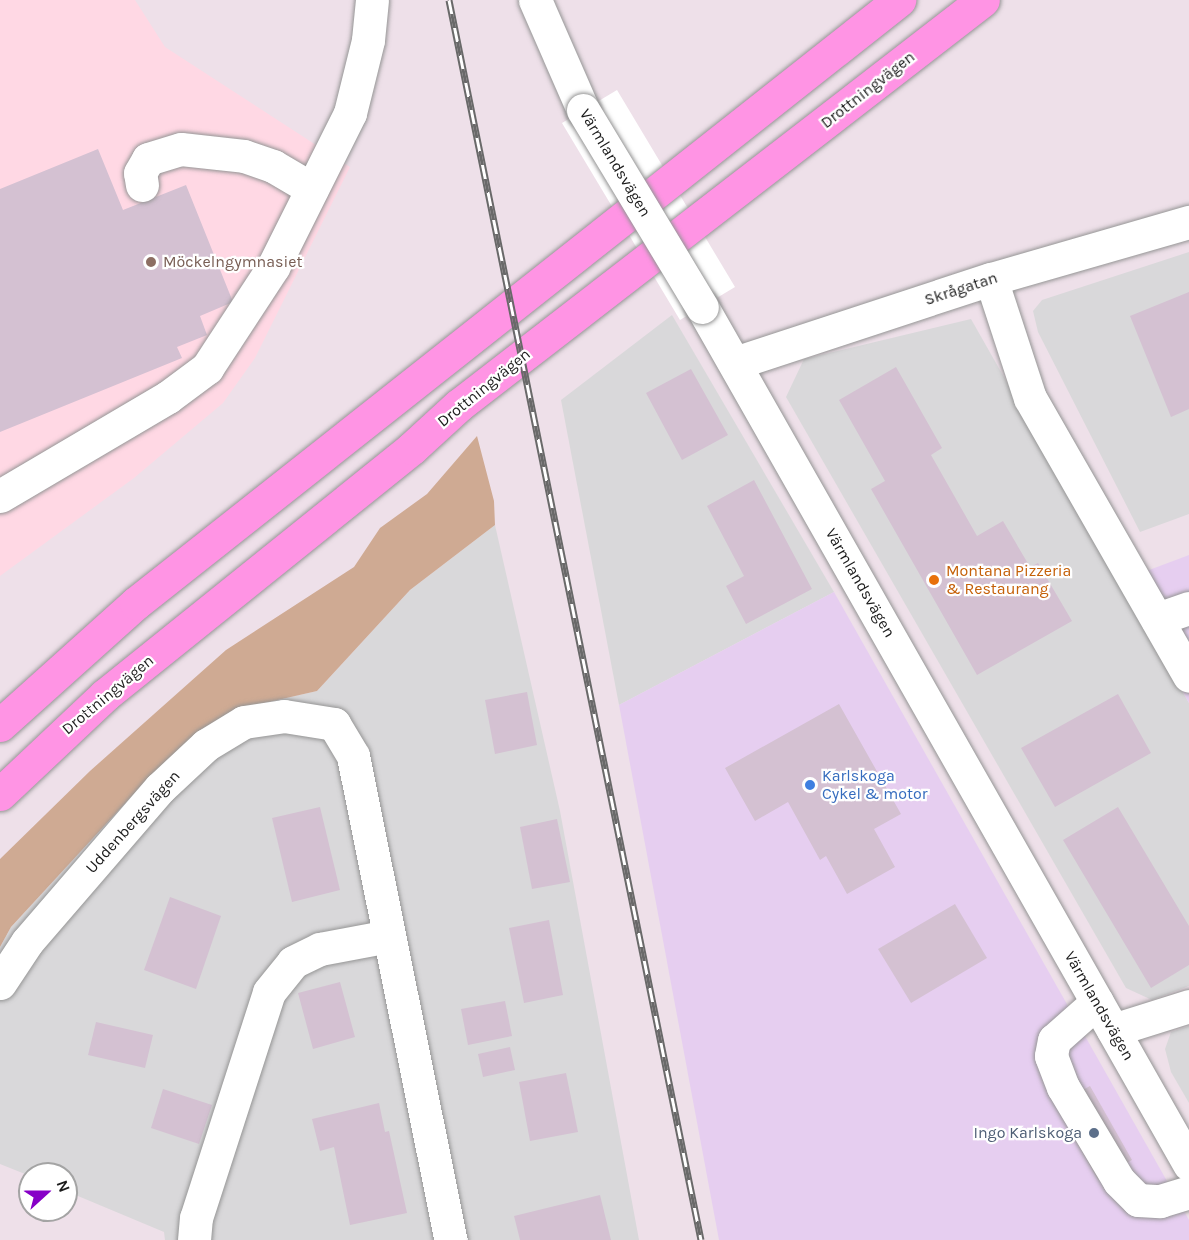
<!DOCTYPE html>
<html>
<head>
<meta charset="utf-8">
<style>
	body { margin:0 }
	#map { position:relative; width:1189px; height:1240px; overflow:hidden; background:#eee0e9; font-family:Karla,sans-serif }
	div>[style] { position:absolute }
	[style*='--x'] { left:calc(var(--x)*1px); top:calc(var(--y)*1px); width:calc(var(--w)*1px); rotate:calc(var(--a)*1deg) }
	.residential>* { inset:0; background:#d9d8da }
	.commercial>* { inset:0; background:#e6cef0 }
	.education>* { inset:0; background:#ffd8e4 }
	.forest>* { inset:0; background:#cfaa93 }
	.pier>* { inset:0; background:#fff }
	.building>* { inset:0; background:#d4c1d2 }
	.roads { filter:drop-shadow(0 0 2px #959595) drop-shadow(0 0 2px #959595) }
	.minor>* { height:33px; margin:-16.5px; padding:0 16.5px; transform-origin:16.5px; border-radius:16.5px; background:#fff }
	.major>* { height:33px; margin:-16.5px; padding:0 16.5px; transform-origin:16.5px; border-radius:16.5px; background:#ff94e4 }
	.rail>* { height:7px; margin-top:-3.5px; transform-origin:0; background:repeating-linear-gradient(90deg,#fff 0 14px,#696969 0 28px); box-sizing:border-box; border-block:2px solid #696969 }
	.bridges { filter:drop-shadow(0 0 2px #959595) drop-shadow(0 0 2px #959595) }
	.minor-bridge>* { height:33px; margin:-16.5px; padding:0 16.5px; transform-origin:16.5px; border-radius:16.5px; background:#fff }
	.dots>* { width:16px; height:16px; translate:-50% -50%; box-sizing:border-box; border:3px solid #fff; border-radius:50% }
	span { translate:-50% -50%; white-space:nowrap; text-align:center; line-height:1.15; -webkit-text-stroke:4.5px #fff; paint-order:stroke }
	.street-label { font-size:16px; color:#1b1b1b }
	.education-label { font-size:16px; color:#785e54 }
	.left { translate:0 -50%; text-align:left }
	.food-label { font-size:16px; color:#c56008 }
	.shop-label { font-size:16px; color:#366cbe }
	.service-label { font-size:16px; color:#4e5e75 }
	.right { translate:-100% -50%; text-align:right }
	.north { position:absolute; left:18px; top:1162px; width:60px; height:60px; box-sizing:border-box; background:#fff; border:2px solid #a4a4a4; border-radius:50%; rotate:69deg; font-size:16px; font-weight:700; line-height:24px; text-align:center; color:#1b1b1b }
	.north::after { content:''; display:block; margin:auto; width:21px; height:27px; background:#8700c7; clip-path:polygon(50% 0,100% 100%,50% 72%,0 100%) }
</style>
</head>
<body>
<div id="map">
	<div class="residential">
		<i style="clip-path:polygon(1189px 252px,1189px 514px,1140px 532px,1038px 332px,1033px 311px,1042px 300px)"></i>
		<i style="clip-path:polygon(672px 315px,834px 592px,619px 705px,561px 400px)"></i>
		<i style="clip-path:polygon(971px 319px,1189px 703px,1189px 986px,1152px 1000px,1126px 988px,786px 397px,804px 359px)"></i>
		<i style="clip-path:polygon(495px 525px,560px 811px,639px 1240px,165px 1240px,164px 1232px,66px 1191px,66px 1174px,30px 1176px,0 1164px,0 947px,11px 927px,154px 772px,260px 704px,317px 691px,410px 590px)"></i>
		<i style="clip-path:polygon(1189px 1026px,1189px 1103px,1171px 1072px,1165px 1049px,1171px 1032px)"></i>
	</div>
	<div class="commercial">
		<i style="clip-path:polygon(1189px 555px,1189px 703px,1120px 581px)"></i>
		<i style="clip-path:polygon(834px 592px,1189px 1220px,1189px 1240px,719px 1240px,619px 705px)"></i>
	</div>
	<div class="education">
		<i style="clip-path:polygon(0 0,135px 0,165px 47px,350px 167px,255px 358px,223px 403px,134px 478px,0 576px)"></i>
	</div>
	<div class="forest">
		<i style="clip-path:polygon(477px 436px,494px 501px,495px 525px,410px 590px,317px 691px,260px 704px,154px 772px,11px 927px,0 947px,0 859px,90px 771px,226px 650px,354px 567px,380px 528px,427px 494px)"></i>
	</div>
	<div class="pier">
		<i style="clip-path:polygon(617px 90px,735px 287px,680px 320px,562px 123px)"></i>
	</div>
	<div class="building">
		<i style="clip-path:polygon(98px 149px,123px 210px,186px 185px,233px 302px,200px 316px,207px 335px,177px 347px,182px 358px,0 432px,0 189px)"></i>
		<i style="clip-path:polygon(1189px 292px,1189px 409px,1171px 417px,1130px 316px)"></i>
		<i style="clip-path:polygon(896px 367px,942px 448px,931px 455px,977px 536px,1003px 521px,1030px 567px,1038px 563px,1072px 621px,977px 675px,871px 489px,885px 481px,839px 400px)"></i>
		<i style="clip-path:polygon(691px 369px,728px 435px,682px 460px,646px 393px)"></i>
		<i style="clip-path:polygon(754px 480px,812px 589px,746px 624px,726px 586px,744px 576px,707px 506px)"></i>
		<i style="clip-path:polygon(527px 692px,537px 745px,495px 754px,485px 700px)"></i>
		<i style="clip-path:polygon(1118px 694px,1151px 753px,1055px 807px,1021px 748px)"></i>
		<i style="clip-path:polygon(839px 704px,901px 814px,874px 829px,895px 867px,847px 894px,826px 856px,820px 860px,788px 802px,755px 821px,725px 768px)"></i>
		<i style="clip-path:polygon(320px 807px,340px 890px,292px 902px,272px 818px)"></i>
		<i style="clip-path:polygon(1118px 807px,1189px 926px,1189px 965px,1151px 988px,1063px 840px)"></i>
		<i style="clip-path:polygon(557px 819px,570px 882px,532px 889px,520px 827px)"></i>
		<i style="clip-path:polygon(170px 897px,221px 916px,196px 989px,144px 970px)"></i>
		<i style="clip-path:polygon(955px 904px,987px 958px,911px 1003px,878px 949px)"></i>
		<i style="clip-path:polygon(549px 920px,563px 995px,524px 1003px,509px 928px)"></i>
		<i style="clip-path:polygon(340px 982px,355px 1037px,313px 1049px,298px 993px)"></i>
		<i style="clip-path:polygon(505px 1001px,512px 1036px,468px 1045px,461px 1009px)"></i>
		<i style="clip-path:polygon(96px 1022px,153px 1035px,145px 1068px,88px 1055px)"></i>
		<i style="clip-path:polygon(510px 1047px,515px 1070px,483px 1077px,478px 1054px)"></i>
		<i style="clip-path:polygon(566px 1073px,578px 1132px,530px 1141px,519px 1082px)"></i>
		<i style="clip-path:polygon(1090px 1086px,1132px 1160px,1098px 1180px,1056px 1105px)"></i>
		<i style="clip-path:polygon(163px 1089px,212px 1105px,199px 1144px,151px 1128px)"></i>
		<i style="clip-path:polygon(379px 1103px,385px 1132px,389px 1131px,407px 1213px,350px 1225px,334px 1147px,320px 1151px,312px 1119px)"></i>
		<i style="clip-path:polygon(600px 1195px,611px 1240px,520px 1240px,514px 1216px)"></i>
	</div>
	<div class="roads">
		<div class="minor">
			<i style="--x:535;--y:0;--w:120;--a:66.4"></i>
			<i style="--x:142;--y:185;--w:12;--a:-99"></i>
			<i style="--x:140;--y:173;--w:16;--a:-60"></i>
			<i style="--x:148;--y:159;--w:34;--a:-17"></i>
			<i style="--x:181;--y:149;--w:63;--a:6.3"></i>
			<i style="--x:244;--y:156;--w:31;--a:19"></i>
			<i style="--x:273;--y:166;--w:45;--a:30.5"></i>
			<i style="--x:991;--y:279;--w:125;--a:71.9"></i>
			<i style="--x:1030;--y:398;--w:320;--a:60.2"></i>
			<i style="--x:702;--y:307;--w:986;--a:60.39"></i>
			<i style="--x:735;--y:363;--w:269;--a:-18.2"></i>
			<i style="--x:991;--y:279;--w:206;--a:-16.1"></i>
			<i style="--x:0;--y:496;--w:195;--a:-30.5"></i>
			<i style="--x:168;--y:397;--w:49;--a:-36.6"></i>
			<i style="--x:207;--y:368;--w:121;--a:-56.8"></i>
			<i style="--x:273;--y:267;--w:172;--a:-63.4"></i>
			<i style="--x:350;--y:113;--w:75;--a:-76.1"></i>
			<i style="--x:368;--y:40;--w:40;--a:-84.3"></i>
			<i style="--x:1157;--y:619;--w:34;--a:-19"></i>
			<i style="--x:0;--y:983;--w:49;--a:-56.6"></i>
			<i style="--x:27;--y:942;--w:203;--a:-49.2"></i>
			<i style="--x:160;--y:788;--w:63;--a:-43.1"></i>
			<i style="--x:206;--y:745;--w:44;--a:-31.2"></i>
			<i style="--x:244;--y:722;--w:40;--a:-8.5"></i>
			<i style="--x:284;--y:716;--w:51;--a:9.1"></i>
			<i style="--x:334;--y:724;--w:37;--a:59"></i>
			<i style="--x:353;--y:756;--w:494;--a:78.6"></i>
			<i style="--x:1097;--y:1002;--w:57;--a:138.5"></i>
			<i style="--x:1054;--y:1040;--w:16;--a:101"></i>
			<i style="--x:1051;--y:1056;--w:33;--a:69"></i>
			<i style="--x:1063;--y:1087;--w:109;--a:59.2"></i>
			<i style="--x:1119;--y:1181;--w:27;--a:45"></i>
			<i style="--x:1138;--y:1200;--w:22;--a:3"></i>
			<i style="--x:1160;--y:1201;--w:30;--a:-17"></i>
			<i style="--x:1113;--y:1030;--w:80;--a:-17.5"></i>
			<i style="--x:194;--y:1240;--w:22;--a:-85"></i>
			<i style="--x:196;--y:1218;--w:237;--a:-72.1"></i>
			<i style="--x:269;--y:992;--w:38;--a:-51"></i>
			<i style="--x:293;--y:962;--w:30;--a:-26"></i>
			<i style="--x:320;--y:949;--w:70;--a:-10.7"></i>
		</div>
		<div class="major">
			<i style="--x:0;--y:725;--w:183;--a:-41.9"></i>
			<i style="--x:136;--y:603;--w:973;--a:-38.32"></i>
			<i style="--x:0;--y:794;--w:144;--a:-43.3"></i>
			<i style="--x:105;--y:695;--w:394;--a:-38.8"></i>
			<i style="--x:412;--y:448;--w:64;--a:-42.5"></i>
			<i style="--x:459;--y:405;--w:662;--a:-37.7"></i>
		</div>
	</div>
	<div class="rail">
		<i style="--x:449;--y:0;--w:1265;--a:78.51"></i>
	</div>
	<div class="bridges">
		<div class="minor-bridge">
			<i style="--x:583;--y:110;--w:230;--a:58.9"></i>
		</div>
	</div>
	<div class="dots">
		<i style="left:151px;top:262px;background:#8d6e63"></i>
		<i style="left:934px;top:580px;background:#e8710a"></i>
		<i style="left:810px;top:785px;background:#3f7fe0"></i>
		<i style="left:1094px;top:1133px;background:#5c6f8a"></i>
	</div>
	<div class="street-label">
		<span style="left:868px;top:90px;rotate:-38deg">Drottningvägen</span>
		<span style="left:615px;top:163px;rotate:59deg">Värmlandsvägen</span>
		<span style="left:961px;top:289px;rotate:-18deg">Skrågatan</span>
		<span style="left:484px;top:388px;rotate:-39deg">Drottningvägen</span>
		<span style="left:860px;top:583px;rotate:60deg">Värmlandsvägen</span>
		<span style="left:108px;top:695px;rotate:-40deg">Drottningvägen</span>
		<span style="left:133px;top:822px;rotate:-48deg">Uddenbergsvägen</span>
		<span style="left:1099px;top:1006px;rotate:60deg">Värmlandsvägen</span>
	</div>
	<div class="education-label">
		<span class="left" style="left:163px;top:262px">Möckelngymnasiet</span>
	</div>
	<div class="food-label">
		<span class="left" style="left:946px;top:580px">Montana Pizzeria<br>&amp; Restaurang</span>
	</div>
	<div class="shop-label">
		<span class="left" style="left:822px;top:785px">Karlskoga<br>Cykel &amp; motor</span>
	</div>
	<div class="service-label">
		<span class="right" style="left:1082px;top:1133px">Ingo Karlskoga</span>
	</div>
	<div class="north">N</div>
</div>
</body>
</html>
